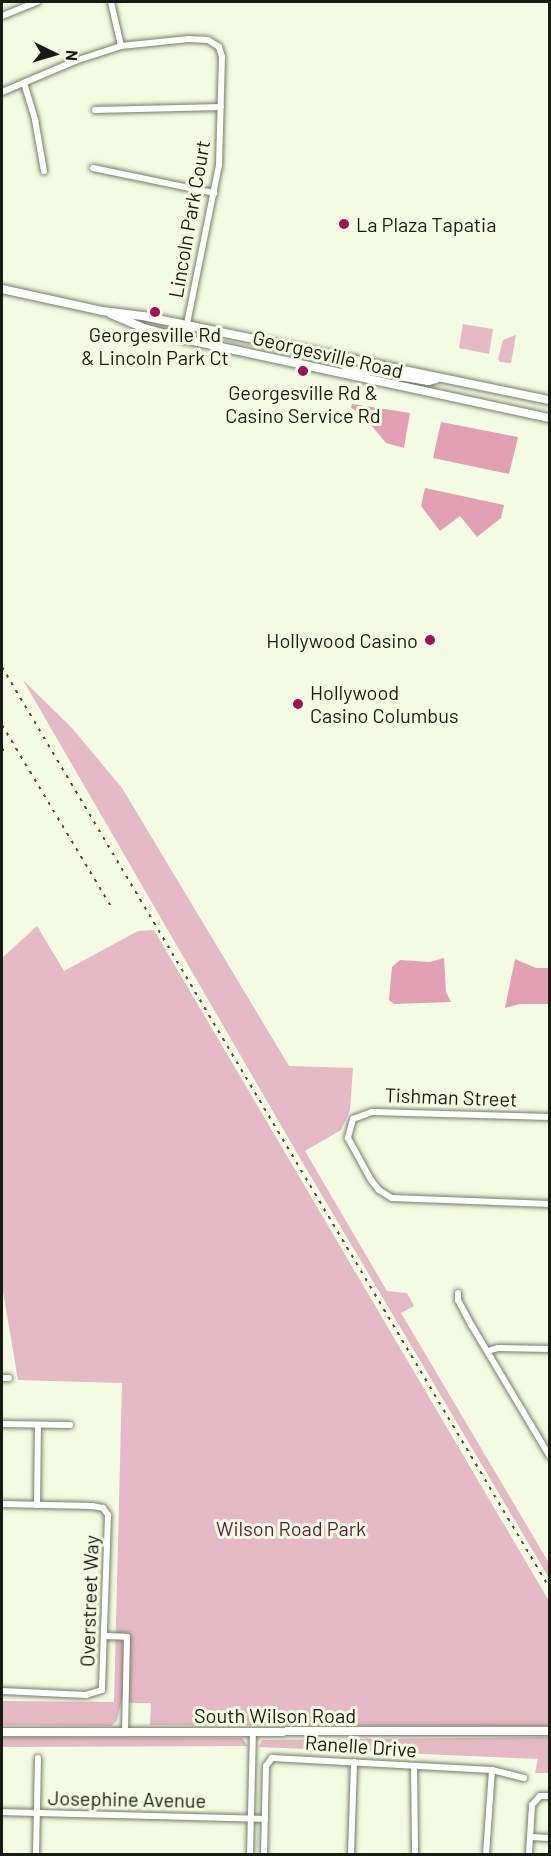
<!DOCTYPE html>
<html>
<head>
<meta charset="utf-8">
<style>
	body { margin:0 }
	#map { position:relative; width:551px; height:1856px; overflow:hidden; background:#f3fce2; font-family:Barlow,sans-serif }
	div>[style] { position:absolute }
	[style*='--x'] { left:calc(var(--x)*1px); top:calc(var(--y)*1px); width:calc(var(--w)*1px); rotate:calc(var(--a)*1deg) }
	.green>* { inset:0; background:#e6b9c6 }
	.water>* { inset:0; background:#e1a0b3 }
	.roads { filter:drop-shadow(0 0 2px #767d66) drop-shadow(0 0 2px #767d66) }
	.street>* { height:6px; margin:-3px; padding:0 3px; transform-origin:3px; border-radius:3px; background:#fff }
	.secondary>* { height:8px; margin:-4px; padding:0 4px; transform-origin:4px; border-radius:4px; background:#fff }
	.rail>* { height:2px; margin-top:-1px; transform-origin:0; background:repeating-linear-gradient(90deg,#4a4e41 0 3px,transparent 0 9px) }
	.dots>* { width:16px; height:16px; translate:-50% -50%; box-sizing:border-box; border:3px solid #f3fce2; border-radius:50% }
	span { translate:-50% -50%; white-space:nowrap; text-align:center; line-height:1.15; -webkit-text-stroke:6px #f3fce2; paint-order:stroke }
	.street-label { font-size:20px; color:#191c13 }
	.poi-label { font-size:20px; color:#191c13 }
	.left { translate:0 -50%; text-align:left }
	.right { translate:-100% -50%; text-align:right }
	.park-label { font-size:20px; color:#631737 }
	.frame { position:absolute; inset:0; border:3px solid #191c13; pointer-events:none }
	.north { position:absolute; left:24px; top:24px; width:60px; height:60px; -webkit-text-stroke:4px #f3fce2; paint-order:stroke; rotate:95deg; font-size:16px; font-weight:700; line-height:24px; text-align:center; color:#191c13 }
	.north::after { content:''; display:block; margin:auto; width:21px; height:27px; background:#191c13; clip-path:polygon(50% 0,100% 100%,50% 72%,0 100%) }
</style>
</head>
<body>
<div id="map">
	<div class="green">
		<i style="clip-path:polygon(463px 324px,493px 329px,489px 354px,459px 348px)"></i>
		<i style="clip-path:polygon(516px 335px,511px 363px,500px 362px,498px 359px,503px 340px)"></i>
		<i style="clip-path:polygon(23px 680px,72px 728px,122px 788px,289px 1066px,353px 1068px,350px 1110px,341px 1130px,305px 1151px,387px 1291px,407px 1293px,414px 1306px,401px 1313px,549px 1563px,549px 1578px,301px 1160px)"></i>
		<i style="clip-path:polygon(37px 926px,64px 971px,138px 931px,154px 930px,549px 1601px,549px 1726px,150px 1725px,151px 1703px,121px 1703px,117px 1721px,111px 1726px,2px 1725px,2px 1701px,114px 1702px,122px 1383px,18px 1380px,2px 1286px,2px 958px)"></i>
		<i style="clip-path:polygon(2px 1737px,242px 1738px,248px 1746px,2px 1747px)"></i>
		<i style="clip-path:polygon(549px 1737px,549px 1773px,535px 1773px,538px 1759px,259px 1747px,262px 1740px)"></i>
	</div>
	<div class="water">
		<i style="clip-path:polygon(352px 404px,410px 413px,404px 448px,386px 443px,362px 414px,351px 408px)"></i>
		<i style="clip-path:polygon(441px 422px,518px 437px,509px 474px,433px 458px)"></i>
		<i style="clip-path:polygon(425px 488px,504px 505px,501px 518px,477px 537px,460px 516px,440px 531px,421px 506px)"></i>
		<i style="clip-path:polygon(444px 958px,446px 992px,451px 1002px,394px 1004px,389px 1000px,392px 967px,400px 960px,430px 962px)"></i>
		<i style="clip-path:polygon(515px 959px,536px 968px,549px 968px,549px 1004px,520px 1004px,505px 1008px)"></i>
	</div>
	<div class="roads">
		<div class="street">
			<i style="--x:111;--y:2;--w:45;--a:77.2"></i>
			<i style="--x:2;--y:16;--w:38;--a:-22"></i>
			<i style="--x:24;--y:83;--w:39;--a:73"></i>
			<i style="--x:35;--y:120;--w:52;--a:80"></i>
			<i style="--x:2;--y:92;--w:79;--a:-23"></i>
			<i style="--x:75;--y:61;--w:48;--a:-18.1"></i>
			<i style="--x:121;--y:46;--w:68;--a:-5.9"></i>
			<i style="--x:189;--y:39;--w:19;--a:3"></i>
			<i style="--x:208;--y:40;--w:13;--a:32"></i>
			<i style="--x:219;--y:47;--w:10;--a:73"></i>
			<i style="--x:222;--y:57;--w:108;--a:91.6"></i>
			<i style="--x:219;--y:165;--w:177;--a:101.4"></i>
			<i style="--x:95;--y:110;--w:126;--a:-1.4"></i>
			<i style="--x:93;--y:168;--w:124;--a:11.7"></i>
			<i style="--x:550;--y:1117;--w:178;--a:-178.4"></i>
			<i style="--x:372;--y:1112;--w:20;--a:160"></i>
			<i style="--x:353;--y:1119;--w:20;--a:105"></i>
			<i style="--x:348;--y:1138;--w:48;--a:61.3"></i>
			<i style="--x:371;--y:1180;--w:13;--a:51"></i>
			<i style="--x:379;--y:1190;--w:15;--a:32"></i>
			<i style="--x:392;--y:1198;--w:158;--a:2.2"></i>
			<i style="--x:458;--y:1293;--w:7;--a:90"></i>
			<i style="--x:458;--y:1300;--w:30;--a:62"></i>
			<i style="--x:472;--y:1326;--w:152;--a:59.2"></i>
			<i style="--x:488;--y:1351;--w:10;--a:-17"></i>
			<i style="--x:498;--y:1348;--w:52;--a:1.1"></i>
			<i style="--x:2;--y:1378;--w:7;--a:0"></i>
			<i style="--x:2;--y:1424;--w:68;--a:0.8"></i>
			<i style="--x:2;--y:1504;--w:90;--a:1.3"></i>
			<i style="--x:92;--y:1506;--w:11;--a:10"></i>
			<i style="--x:103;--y:1508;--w:9;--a:54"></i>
			<i style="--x:108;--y:1515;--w:175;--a:92"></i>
			<i style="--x:102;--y:1690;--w:17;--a:163"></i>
			<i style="--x:86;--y:1695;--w:84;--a:-177.3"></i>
			<i style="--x:37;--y:1505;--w:80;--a:-89.3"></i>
			<i style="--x:104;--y:1636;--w:23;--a:2"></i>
			<i style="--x:127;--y:1637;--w:96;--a:91.2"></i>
			<i style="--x:414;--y:1766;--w:88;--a:89.3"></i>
			<i style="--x:2;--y:1812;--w:263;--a:1.5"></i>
			<i style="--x:530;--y:1837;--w:20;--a:3"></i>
			<i style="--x:36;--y:1854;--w:96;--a:-88.8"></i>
			<i style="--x:250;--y:1854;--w:122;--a:-88.6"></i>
			<i style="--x:264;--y:1854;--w:88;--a:-88.7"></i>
			<i style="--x:266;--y:1766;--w:10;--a:-53"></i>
			<i style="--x:272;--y:1758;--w:220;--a:3.1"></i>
			<i style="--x:492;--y:1770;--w:33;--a:14"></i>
			<i style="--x:351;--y:1854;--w:92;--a:-88.1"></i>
			<i style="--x:486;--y:1854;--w:84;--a:-85.9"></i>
			<i style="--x:529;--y:1854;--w:49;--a:-86.5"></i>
			<i style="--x:532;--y:1805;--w:12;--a:-48"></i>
			<i style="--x:540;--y:1796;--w:10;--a:0"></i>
		</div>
		<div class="secondary">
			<i style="--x:2;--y:289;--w:102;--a:12.4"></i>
			<i style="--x:102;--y:311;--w:41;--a:7"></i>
			<i style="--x:143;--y:316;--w:416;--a:11.7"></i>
			<i style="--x:111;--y:314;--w:36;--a:23"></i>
			<i style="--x:144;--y:328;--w:41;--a:15.4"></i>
			<i style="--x:184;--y:339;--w:374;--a:12.2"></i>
			<i style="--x:345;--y:371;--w:25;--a:0"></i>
			<i style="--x:370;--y:371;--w:59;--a:9.8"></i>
			<i style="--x:428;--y:381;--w:8;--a:-14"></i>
			<i style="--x:2;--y:1732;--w:548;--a:-0.1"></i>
		</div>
	</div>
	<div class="rail">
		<i style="--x:2;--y:667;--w:1073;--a:59.27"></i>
		<i style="--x:2;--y:725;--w:214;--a:59"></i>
		<i style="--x:2;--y:748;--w:6;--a:59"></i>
	</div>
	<div class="dots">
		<i style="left:344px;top:224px;background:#a11157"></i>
		<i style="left:155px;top:312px;background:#a11157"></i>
		<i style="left:303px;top:371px;background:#a11157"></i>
		<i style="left:430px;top:640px;background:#a11157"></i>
		<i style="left:298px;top:704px;background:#a11157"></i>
	</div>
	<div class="street-label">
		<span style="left:189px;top:219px;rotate:-80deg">Lincoln Park Court</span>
		<span style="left:328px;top:354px;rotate:13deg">Georgesville Road</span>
		<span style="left:451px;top:1097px;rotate:2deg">Tishman Street</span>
		<span style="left:89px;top:1601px;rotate:-88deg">Overstreet Way</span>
		<span style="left:275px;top:1715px">South Wilson Road</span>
		<span style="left:361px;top:1746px;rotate:4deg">Ranelle Drive</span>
		<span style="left:127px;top:1799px;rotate:1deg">Josephine Avenue</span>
	</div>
	<div class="poi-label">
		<span class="left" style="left:356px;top:224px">La Plaza Tapatia</span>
		<span style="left:155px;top:346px">Georgesville Rd<br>&amp; Lincoln Park Ct</span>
		<span style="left:303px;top:404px">Georgesville Rd &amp;<br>Casino Service Rd</span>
		<span class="right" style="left:418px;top:640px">Hollywood Casino</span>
		<span class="left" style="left:310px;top:704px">Hollywood<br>Casino Columbus</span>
	</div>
	<div class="park-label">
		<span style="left:291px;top:1528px">Wilson Road Park</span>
	</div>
	<div class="frame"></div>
	<div class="north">N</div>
</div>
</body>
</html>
